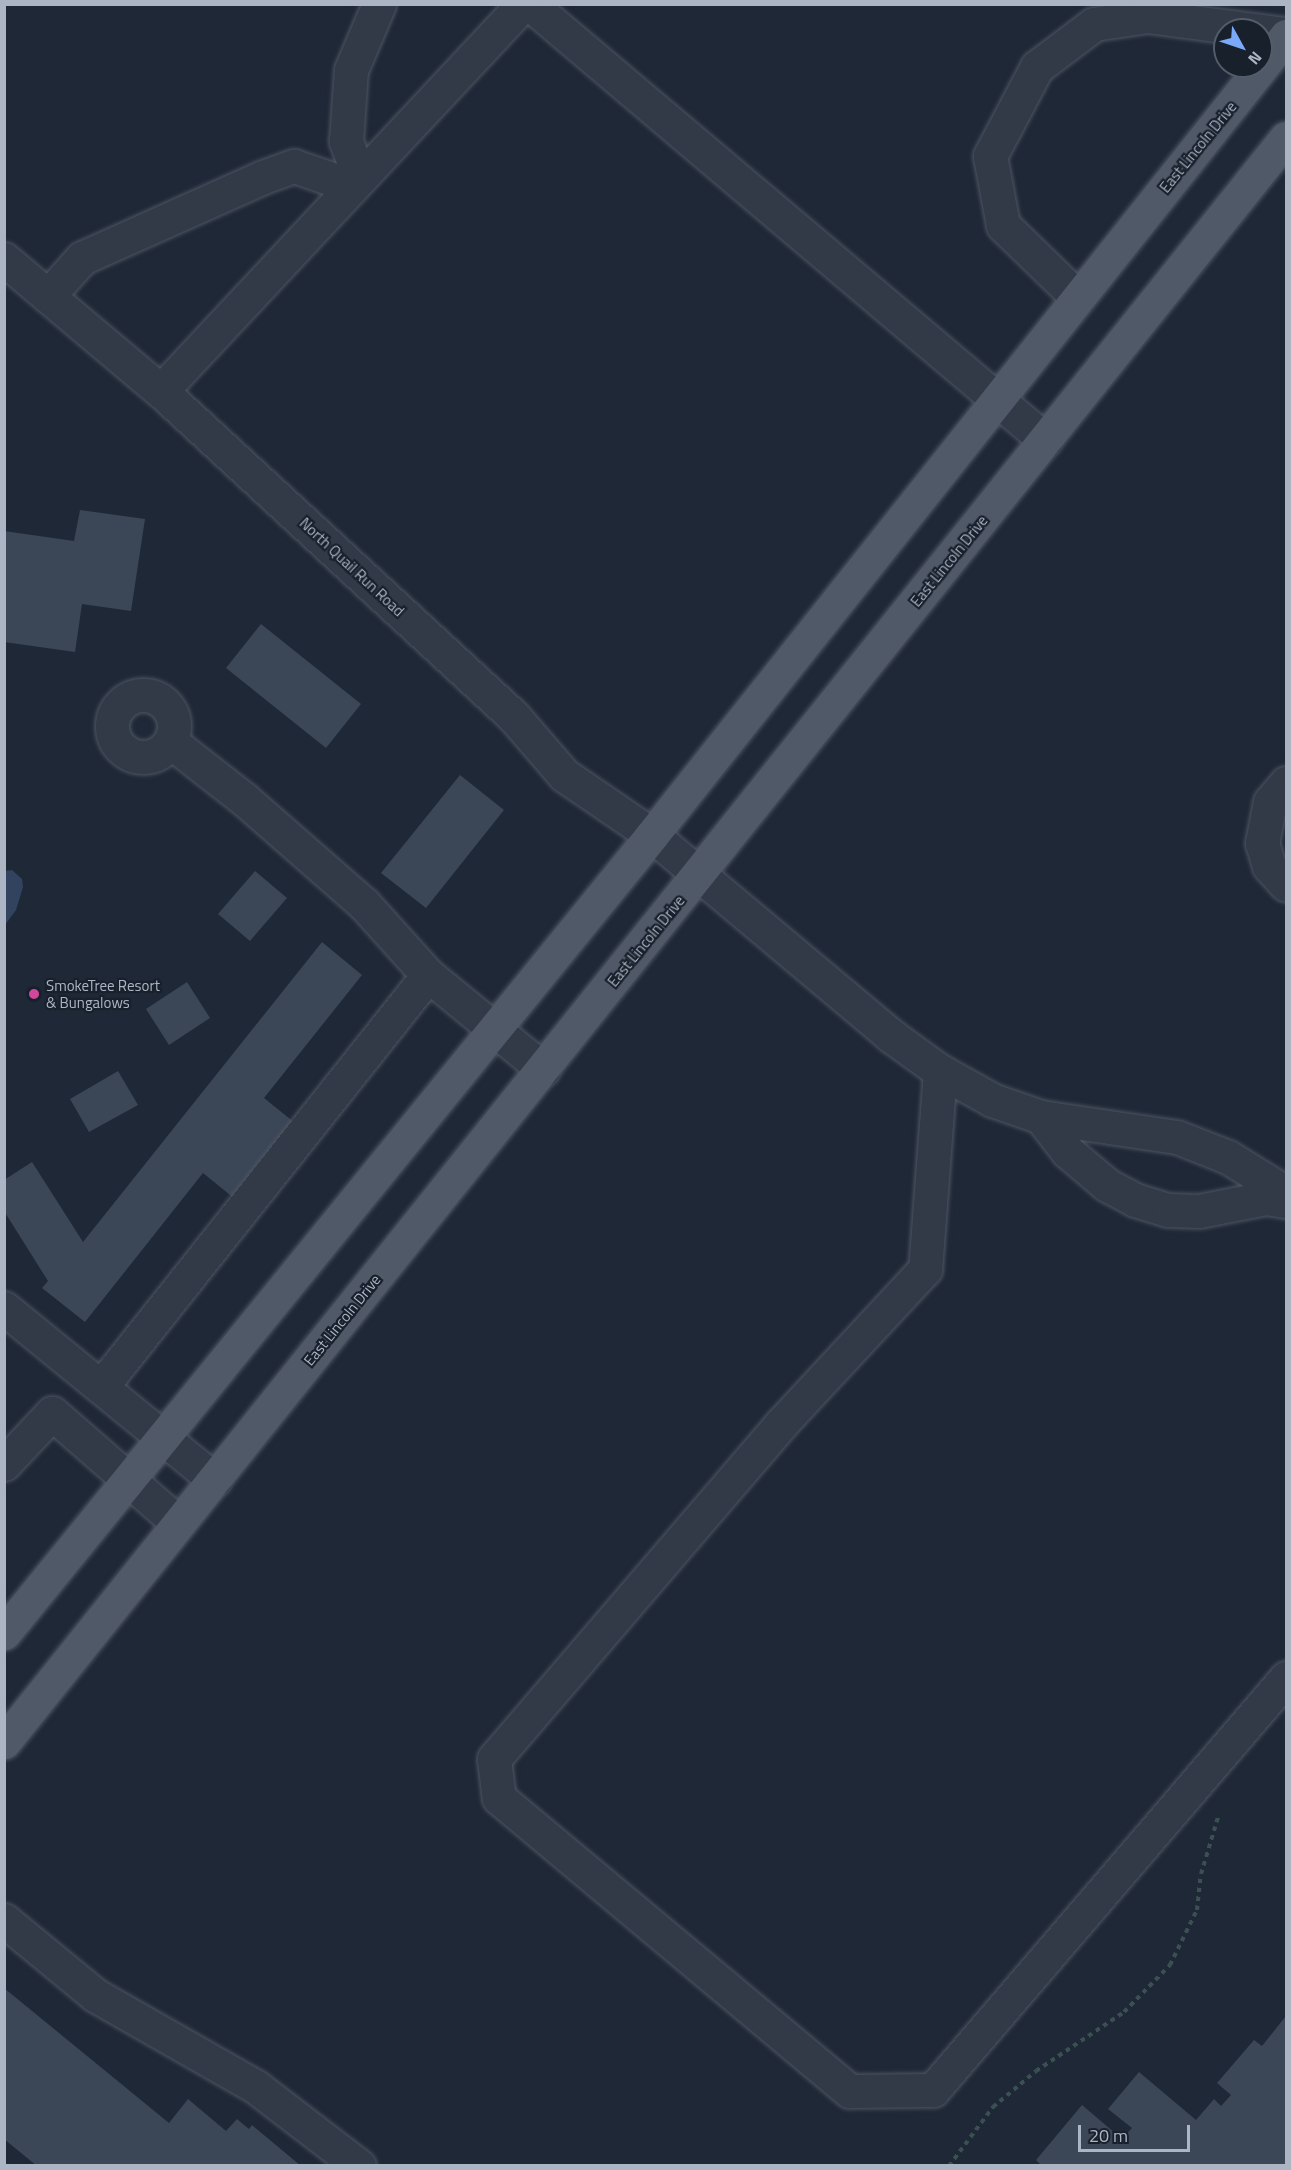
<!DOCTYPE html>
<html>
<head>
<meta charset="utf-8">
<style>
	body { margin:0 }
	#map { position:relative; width:1291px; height:2170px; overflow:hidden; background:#1f2837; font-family:"Titillium Web",sans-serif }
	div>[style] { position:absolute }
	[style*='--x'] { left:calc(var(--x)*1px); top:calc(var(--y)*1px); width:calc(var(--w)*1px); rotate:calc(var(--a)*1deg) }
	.water>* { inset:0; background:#32435f }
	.building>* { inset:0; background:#3b4657 }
	.path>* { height:4px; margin-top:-2px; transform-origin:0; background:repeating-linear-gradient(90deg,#3b5052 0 4.5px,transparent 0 9px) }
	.roads { filter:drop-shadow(0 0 2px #4d5562) drop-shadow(0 0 2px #4d5562) }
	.minor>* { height:33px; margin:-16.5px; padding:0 16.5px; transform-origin:16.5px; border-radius:16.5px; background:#323a47 }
	.minor>.ring { margin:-16.5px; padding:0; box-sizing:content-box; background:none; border:33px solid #323a47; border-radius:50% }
	.major>* { height:33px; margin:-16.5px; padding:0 16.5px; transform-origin:16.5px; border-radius:16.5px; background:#505968 }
	.dots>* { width:16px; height:16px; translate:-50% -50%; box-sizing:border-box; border:3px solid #18202c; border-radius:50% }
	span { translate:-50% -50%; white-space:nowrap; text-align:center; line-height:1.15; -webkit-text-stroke:4.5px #18202c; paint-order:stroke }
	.street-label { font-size:15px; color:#acb5c4 }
	.poi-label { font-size:15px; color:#acb5c4 }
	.left { translate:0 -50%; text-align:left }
	.frame { position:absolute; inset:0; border:6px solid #acb5c4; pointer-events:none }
	.north { position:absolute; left:1213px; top:18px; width:60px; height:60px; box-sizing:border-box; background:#18202c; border:2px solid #535c69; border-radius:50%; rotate:130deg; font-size:16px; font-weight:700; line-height:24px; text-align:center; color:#acb5c4 }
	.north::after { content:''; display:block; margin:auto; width:21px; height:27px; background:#7ba9fa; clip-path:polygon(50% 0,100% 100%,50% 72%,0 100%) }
	.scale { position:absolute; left:1078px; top:2125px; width:112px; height:27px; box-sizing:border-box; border:3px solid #acb5c4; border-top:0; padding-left:8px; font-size:18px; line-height:21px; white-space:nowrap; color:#acb5c4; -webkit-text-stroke:4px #18202c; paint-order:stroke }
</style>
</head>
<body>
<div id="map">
	<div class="water">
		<i style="clip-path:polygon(12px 870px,22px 879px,23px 887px,16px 910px,5px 925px,5px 871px)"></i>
	</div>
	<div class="building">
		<i style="clip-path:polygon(80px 510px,145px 519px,131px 611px,82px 604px,75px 652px,4px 642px,4px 531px,74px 541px)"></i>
		<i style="clip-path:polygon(261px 624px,361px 704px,326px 748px,226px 668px)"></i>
		<i style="clip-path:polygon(460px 775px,504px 810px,426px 908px,381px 873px)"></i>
		<i style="clip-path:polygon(255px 871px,287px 898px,250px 941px,218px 914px)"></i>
		<i style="clip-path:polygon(322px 942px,362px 975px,264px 1098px,295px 1123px,235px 1199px,203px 1173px,85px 1322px,42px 1288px,48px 1281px,4px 1211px,4px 1180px,32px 1162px,83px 1242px)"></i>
		<i style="clip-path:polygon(187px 982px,210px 1018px,169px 1045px,146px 1009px)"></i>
		<i style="clip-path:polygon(118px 1071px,138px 1105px,89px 1132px,70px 1099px)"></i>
		<i style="clip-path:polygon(4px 1988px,169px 2123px,188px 2099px,226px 2131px,237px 2119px,249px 2129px,252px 2125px,301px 2166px,37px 2166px,4px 2139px)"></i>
		<i style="clip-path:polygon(1286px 2016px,1286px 2166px,1042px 2166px,1036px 2160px,1082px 2105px,1122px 2139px,1132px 2128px,1108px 2109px,1139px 2072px,1196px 2120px,1214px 2099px,1221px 2106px,1231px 2095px,1217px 2083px,1254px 2040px,1262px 2046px)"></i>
	</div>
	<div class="path">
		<i style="--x:949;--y:2166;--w:74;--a:-53.3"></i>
		<i style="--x:993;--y:2107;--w:56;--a:-39.9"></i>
		<i style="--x:1036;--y:2071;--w:106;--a:-33.8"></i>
		<i style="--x:1124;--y:2012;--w:66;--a:-45.6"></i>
		<i style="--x:1170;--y:1965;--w:61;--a:-63.9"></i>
		<i style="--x:1197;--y:1910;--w:36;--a:-84"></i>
		<i style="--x:1201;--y:1874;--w:63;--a:-73.3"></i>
	</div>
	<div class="roads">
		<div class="minor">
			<i style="--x:530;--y:4;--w:675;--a:40.25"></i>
			<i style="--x:360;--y:178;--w:40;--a:-111"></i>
			<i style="--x:346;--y:141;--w:71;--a:-86"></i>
			<i style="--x:351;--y:70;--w:72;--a:-67"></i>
			<i style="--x:4;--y:259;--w:205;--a:40.1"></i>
			<i style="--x:161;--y:391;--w:482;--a:42.7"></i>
			<i style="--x:515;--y:718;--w:75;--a:49.3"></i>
			<i style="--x:564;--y:775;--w:107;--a:34.3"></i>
			<i style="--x:652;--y:835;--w:311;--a:40"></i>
			<i style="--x:890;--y:1035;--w:62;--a:35.8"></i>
			<i style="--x:940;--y:1071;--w:60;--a:29.1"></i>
			<i style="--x:992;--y:1100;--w:52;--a:19.1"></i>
			<i style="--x:1041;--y:1117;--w:137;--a:8.4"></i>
			<i style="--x:1177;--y:1137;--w:55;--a:21.4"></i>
			<i style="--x:1228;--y:1157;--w:68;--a:31.8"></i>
			<i style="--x:48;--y:296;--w:51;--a:-48.2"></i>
			<i style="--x:82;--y:258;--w:198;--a:-24.1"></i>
			<i style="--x:263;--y:177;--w:33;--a:-20"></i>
			<i style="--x:294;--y:166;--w:61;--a:19"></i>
			<i style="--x:1078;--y:298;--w:105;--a:-135.8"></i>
			<i style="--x:1003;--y:225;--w:70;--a:-100.7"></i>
			<i style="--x:990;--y:156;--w:101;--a:-62.2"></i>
			<i style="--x:1037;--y:67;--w:71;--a:-37"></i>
			<i style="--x:1094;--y:24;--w:54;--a:-8.6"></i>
			<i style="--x:1147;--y:16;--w:140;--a:7.4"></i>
			<i style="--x:161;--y:391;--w:530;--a:-46.91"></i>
			<i class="ring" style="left:112px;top:695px;width:29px;height:29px"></i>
			<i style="--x:171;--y:742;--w:93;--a:38"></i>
			<i style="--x:244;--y:799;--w:159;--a:41.2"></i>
			<i style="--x:364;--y:904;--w:96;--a:48"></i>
			<i style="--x:1286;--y:783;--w:25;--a:130"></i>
			<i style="--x:1270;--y:802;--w:42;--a:101"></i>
			<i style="--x:1262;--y:843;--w:24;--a:73"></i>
			<i style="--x:1269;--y:866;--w:25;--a:48"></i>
			<i style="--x:940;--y:1071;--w:199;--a:94.3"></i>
			<i style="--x:925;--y:1269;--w:212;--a:132.9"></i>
			<i style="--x:781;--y:1424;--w:441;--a:130.6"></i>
			<i style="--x:494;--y:1759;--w:39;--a:83"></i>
			<i style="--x:499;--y:1798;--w:457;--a:39.9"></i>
			<i style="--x:850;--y:2091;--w:83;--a:-0.7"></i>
			<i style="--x:933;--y:2090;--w:543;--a:-49.41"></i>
			<i style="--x:1041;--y:1117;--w:44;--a:52.4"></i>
			<i style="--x:1068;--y:1152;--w:51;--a:40.2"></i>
			<i style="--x:1107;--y:1185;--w:32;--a:28"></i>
			<i style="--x:1135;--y:1200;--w:34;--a:17"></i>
			<i style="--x:1168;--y:1210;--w:31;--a:2"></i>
			<i style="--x:1199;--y:1211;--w:68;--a:-11"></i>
			<i style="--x:1266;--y:1198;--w:20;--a:9"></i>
			<i style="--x:4;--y:1308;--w:272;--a:39.2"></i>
			<i style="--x:101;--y:1387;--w:526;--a:-51.56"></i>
			<i style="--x:428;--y:975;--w:149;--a:39.3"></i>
			<i style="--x:4;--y:1464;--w:70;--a:-46.7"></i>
			<i style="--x:52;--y:1413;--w:167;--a:41.1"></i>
			<i style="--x:4;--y:1920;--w:118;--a:39.5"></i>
			<i style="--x:95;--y:1995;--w:185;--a:29.7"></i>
			<i style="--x:256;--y:2087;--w:130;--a:37.5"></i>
		</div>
		<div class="major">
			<i style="--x:4;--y:1633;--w:1028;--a:-50.92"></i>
			<i style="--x:652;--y:835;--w:1020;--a:-51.57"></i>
			<i style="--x:4;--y:1742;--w:2053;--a:-51.37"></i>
		</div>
	</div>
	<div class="dots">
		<i style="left:34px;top:994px;background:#d1479c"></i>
	</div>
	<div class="street-label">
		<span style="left:1198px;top:147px;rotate:-51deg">East Lincoln Drive</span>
		<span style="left:949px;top:561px;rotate:-51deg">East Lincoln Drive</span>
		<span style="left:352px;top:567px;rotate:43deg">North Quail Run Road</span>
		<span style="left:646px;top:941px;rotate:-51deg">East Lincoln Drive</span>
		<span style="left:342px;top:1320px;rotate:-51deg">East Lincoln Drive</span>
	</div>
	<div class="poi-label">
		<span class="left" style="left:46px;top:994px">SmokeTree Resort<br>&amp; Bungalows</span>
	</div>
	<div class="frame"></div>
	<div class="north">N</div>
	<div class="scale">20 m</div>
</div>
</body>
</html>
